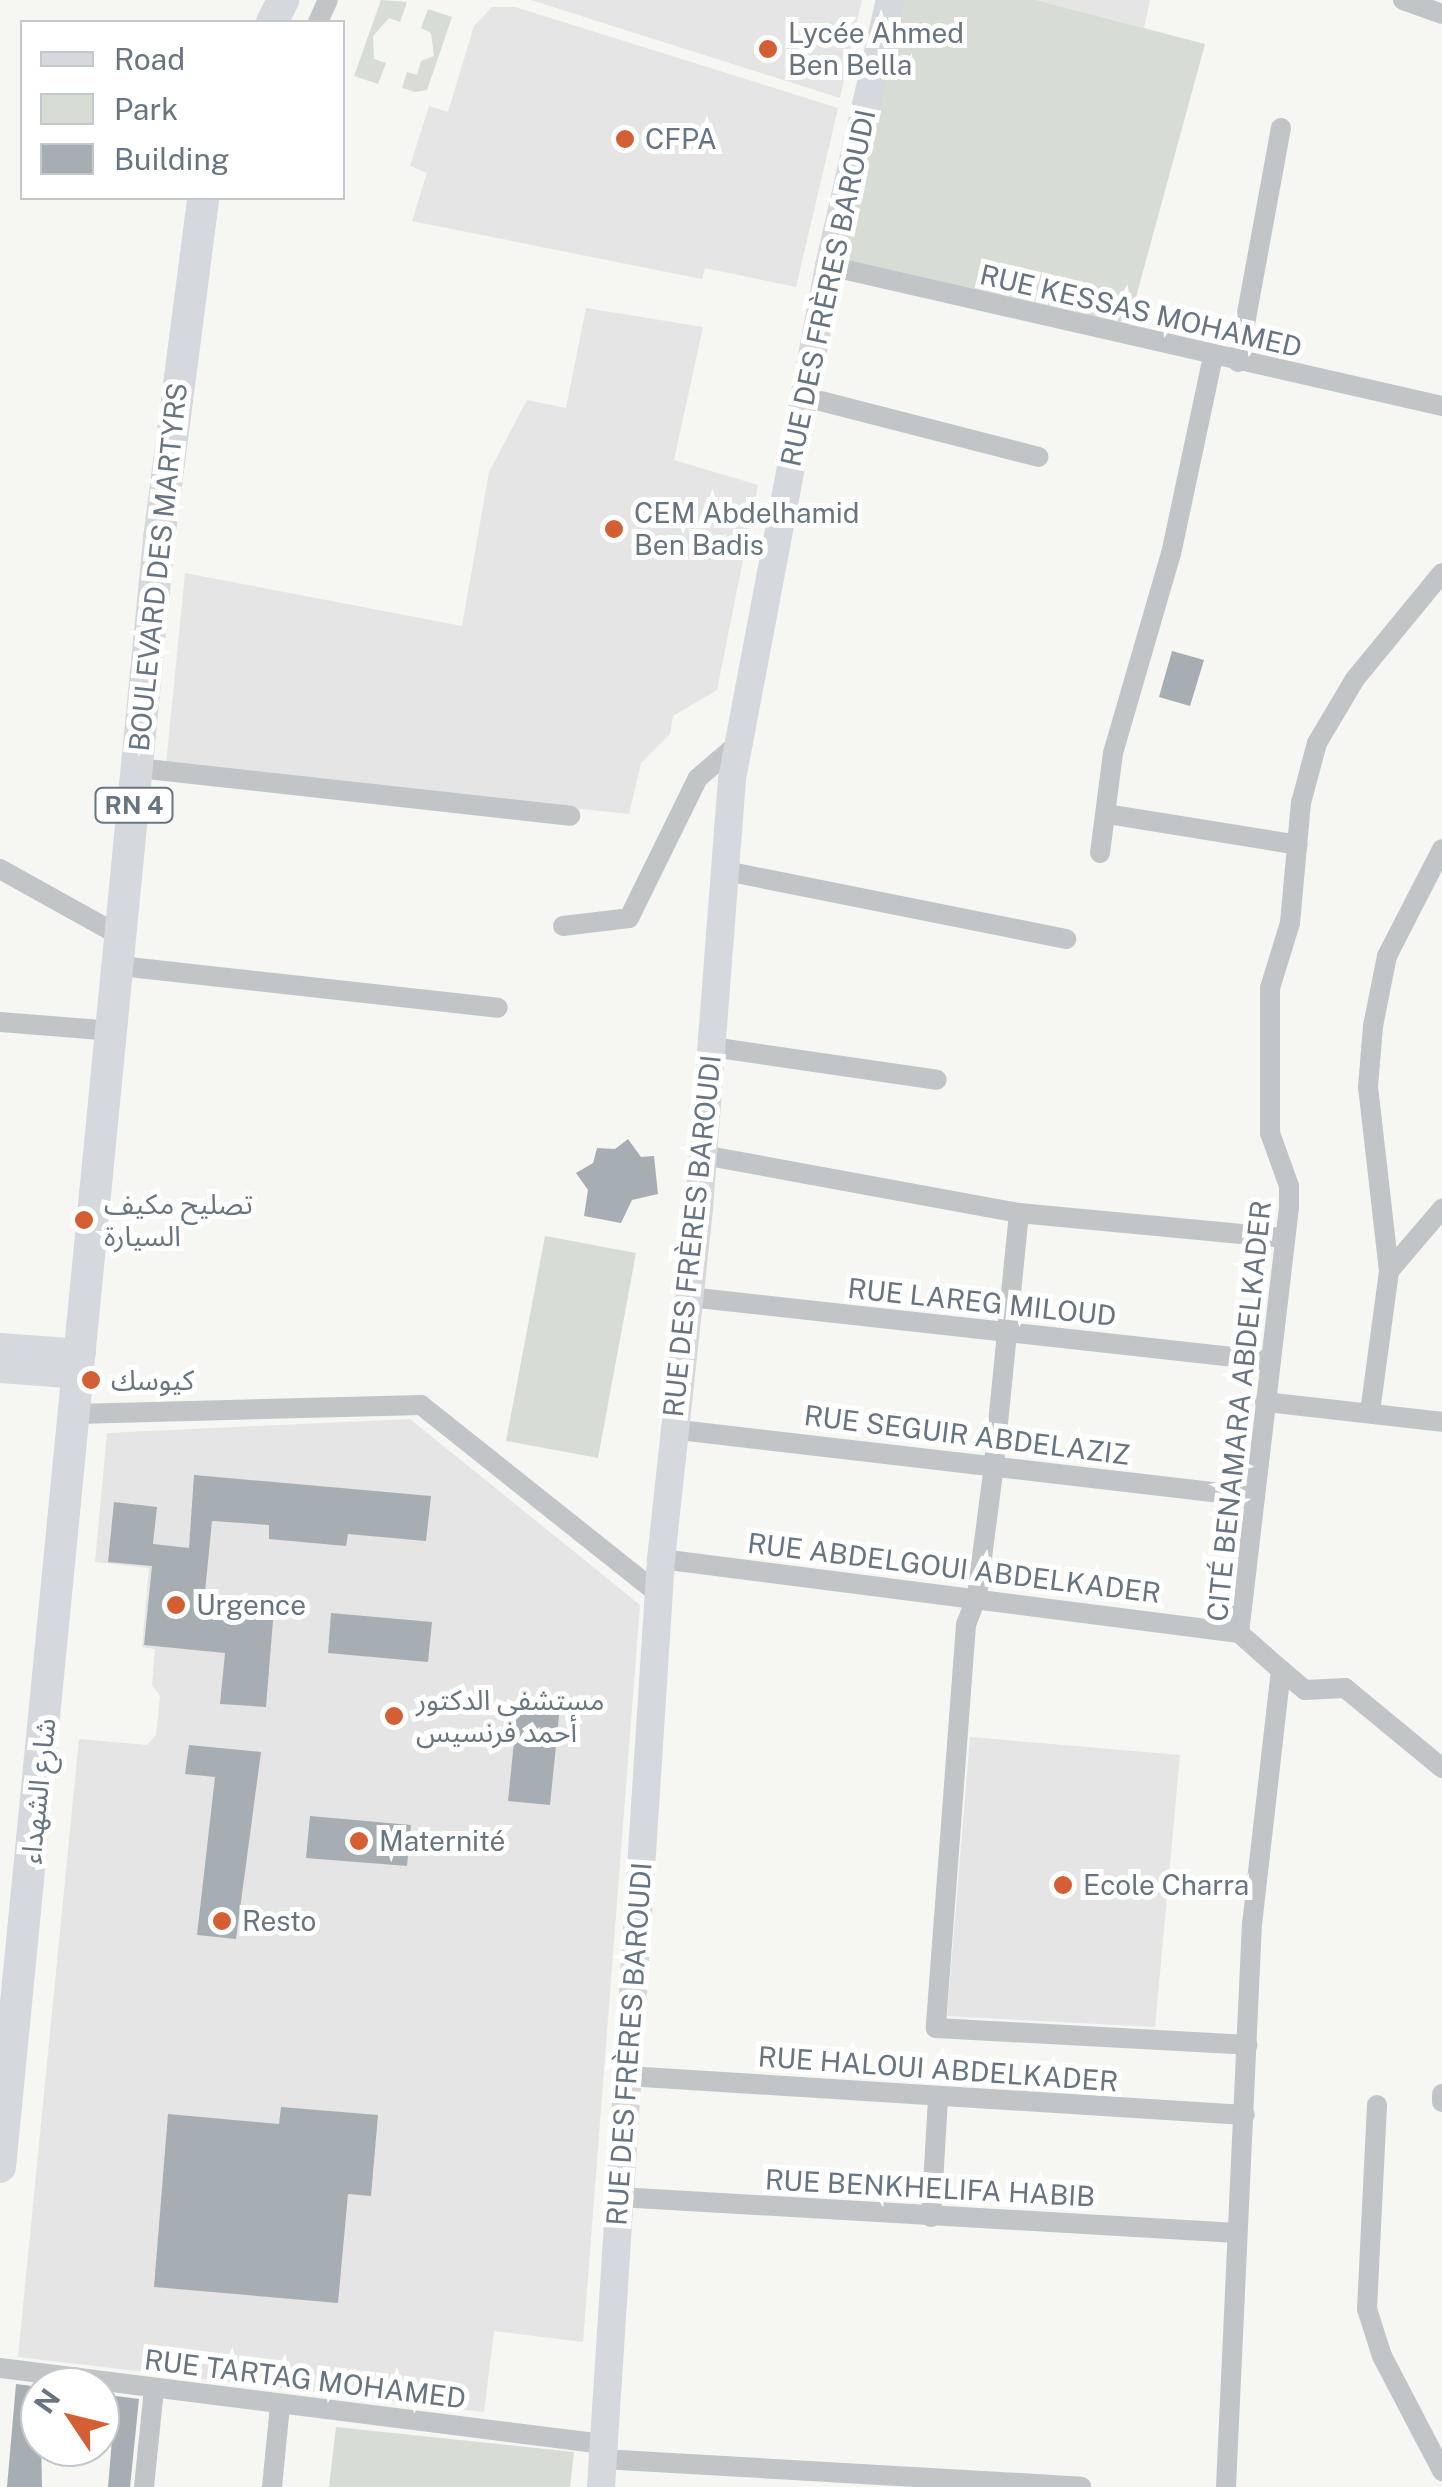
<!DOCTYPE html>
<html>
<head>
<meta charset="utf-8">
<style>
	body { margin:0 }
	#map { position:relative; width:1442px; height:2487px; overflow:hidden; background:#f6f6f3; font-family:"Public Sans","Noto Sans Arabic",sans-serif }
	div>[style] { position:absolute }
	[style*='--x'] { left:calc(var(--x)*1px); top:calc(var(--y)*1px); width:calc(var(--w)*1px); rotate:calc(var(--a)*1deg) }
	.built>* { inset:0; background:#e4e5e4 }
	.green>* { inset:0; background:#d7ddd4 }
	.building>* { inset:0; background:#a7aeb3 }
	.street>* { height:20px; margin:-10px; padding:0 10px; transform-origin:10px; border-radius:10px; background:#c1c5c8 }
	.secondary>* { height:28px; margin:-14px; padding:0 14px; transform-origin:14px; border-radius:14px; background:#d5d8dc }
	.primary>* { height:32px; margin:-16px; padding:0 16px; transform-origin:16px; border-radius:16px; background:#d5d8dc }
	.dots>* { width:28px; height:28px; translate:-50% -50%; box-sizing:border-box; border:5px solid #fff; border-radius:50% }
	span { translate:-50% -50%; white-space:nowrap; text-align:center; line-height:1.15; -webkit-text-stroke:10px #fff; paint-order:stroke }
	.shield-label span { padding:2px 8px; background:#fff; border:2px solid; border-radius:8px; -webkit-text-stroke-width:0 }
	.shield-label { font-size:25px; color:#677582; font-weight:700 }
	.poi-label { font-size:28px; color:#677582 }
	.left { translate:0 -50%; text-align:left }
	.street-label { font-size:28px; color:#677582 }
	.legend { position:absolute; left:20px; top:20px; width:325px; height:180px; box-sizing:border-box; background:#fff; border:2px solid #c2c8cd; margin:0; padding:12px 18px; list-style:none; font-size:30px; color:#677582 }
	.legend li { display:flex; align-items:center; gap:20px; height:50px }
	.legend b { width:50px; border:2px solid #c2c8cd }
	.north { position:absolute; left:20px; top:2367px; width:100px; height:100px; box-sizing:border-box; background:#fff; border:2px solid #c2c8cd; border-radius:50%; rotate:305deg; font-size:28px; font-weight:700; line-height:40px; text-align:center; color:#677582 }
	.north::after { content:''; display:block; margin:auto; width:35px; height:45px; background:#d55f34; clip-path:polygon(50% 0,100% 100%,50% 72%,0 100%) }
</style>
</head>
<body>
<div id="map">
	<div class="built">
		<i style="clip-path:polygon(531px 0,862px 0,840px 98px)"></i>
		<i style="clip-path:polygon(1036px 0,1150px 0,1144px 28px)"></i>
		<i style="clip-path:polygon(492px 7px,515px 7px,838px 108px,796px 287px,705px 268px,702px 279px,412px 221px,427px 173px,410px 166px,429px 106px,448px 112px,474px 26px)"></i>
		<i style="clip-path:polygon(586px 308px,703px 327px,674px 460px,758px 485px,717px 690px,673px 716px,670px 734px,641px 763px,629px 814px,166px 765px,185px 573px,462px 626px,489px 472px,527px 400px,566px 408px)"></i>
		<i style="clip-path:polygon(410px 1419px,640px 1605px,583px 2342px,494px 2331px,484px 2412px,18px 2357px,79px 1739px,147px 1745px,156px 1735px,160px 1696px,152px 1685px,155px 1649px,142px 1647px,149px 1568px,95px 1562px,107px 1433px)"></i>
		<i style="clip-path:polygon(970px 1737px,1180px 1755px,1155px 2027px,947px 2016px)"></i>
	</div>
	<div class="green">
		<i style="clip-path:polygon(381px 0,407px 2px,400px 22px,389px 18px,373px 36px,374px 59px,386px 63px,378px 84px,354px 76px)"></i>
		<i style="clip-path:polygon(902px 0,1036px 0,1205px 44px,1127px 330px,839px 261px)"></i>
		<i style="clip-path:polygon(428px 9px,452px 17px,427px 90px,415px 92px,402px 88px,407px 72px,417px 75px,421px 61px,434px 56px,431px 33px,421px 28px)"></i>
		<i style="clip-path:polygon(545px 1236px,636px 1253px,598px 1458px,506px 1441px)"></i>
		<i style="clip-path:polygon(336px 2427px,574px 2452px,570px 2487px,329px 2487px)"></i>
	</div>
	<div class="building">
		<i style="clip-path:polygon(1172px 651px,1204px 660px,1190px 706px,1159px 697px)"></i>
		<i style="clip-path:polygon(628px 1139px,641px 1157px,654px 1156px,658px 1194px,632px 1200px,621px 1223px,584px 1216px,588px 1190px,576px 1173px,593px 1163px,597px 1148px,615px 1149px)"></i>
		<i style="clip-path:polygon(194px 1475px,431px 1496px,426px 1541px,348px 1534px,346px 1546px,269px 1539px,269px 1525px,212px 1521px,204px 1602px,274px 1608px,266px 1707px,220px 1704px,225px 1653px,144px 1645px,152px 1566px,108px 1562px,114px 1502px,157px 1507px,153px 1544px,189px 1548px)"></i>
		<i style="clip-path:polygon(331px 1613px,432px 1622px,428px 1662px,328px 1653px)"></i>
		<i style="clip-path:polygon(518px 1702px,560px 1706px,550px 1805px,508px 1801px)"></i>
		<i style="clip-path:polygon(189px 1745px,261px 1752px,236px 1939px,197px 1935px,215px 1777px,185px 1774px)"></i>
		<i style="clip-path:polygon(310px 1816px,411px 1825px,407px 1866px,306px 1858px)"></i>
		<i style="clip-path:polygon(281px 2107px,378px 2115px,371px 2196px,348px 2194px,338px 2303px,154px 2287px,168px 2114px,279px 2124px)"></i>
		<i style="clip-path:polygon(16px 2384px,40px 2387px,42px 2487px,7px 2487px)"></i>
		<i style="clip-path:polygon(100px 2394px,139px 2399px,130px 2487px,108px 2487px,112px 2440px,100px 2439px)"></i>
	</div>
	<div class="street">
		<i style="--x:1403;--y:0;--w:41;--a:19.7"></i>
		<i style="--x:318;--y:22;--w:24;--a:-66"></i>
		<i style="--x:829;--y:266;--w:629;--a:12.86"></i>
		<i style="--x:1238;--y:362;--w:238;--a:-79.6"></i>
		<i style="--x:805;--y:397;--w:241;--a:14.4"></i>
		<i style="--x:138;--y:768;--w:435;--a:6.3"></i>
		<i style="--x:1107;--y:814;--w:193;--a:9.2"></i>
		<i style="--x:1100;--y:853;--w:101;--a:-82.6"></i>
		<i style="--x:1113;--y:753;--w:207;--a:-73.8"></i>
		<i style="--x:1171;--y:554;--w:201;--a:-78"></i>
		<i style="--x:0;--y:869;--w:140;--a:29.1"></i>
		<i style="--x:726;--y:871;--w:347;--a:11.3"></i>
		<i style="--x:563;--y:926;--w:66;--a:-6.9"></i>
		<i style="--x:629;--y:918;--w:156;--a:-63.8"></i>
		<i style="--x:698;--y:778;--w:55;--a:-40.6"></i>
		<i style="--x:120;--y:966;--w:380;--a:6.3"></i>
		<i style="--x:0;--y:1022;--w:114;--a:4.5"></i>
		<i style="--x:712;--y:1047;--w:227;--a:8.3"></i>
		<i style="--x:703;--y:1155;--w:321;--a:10.4"></i>
		<i style="--x:1019;--y:1213;--w:266;--a:5.4"></i>
		<i style="--x:1019;--y:1213;--w:253;--a:95.7"></i>
		<i style="--x:994;--y:1465;--w:132;--a:97.4"></i>
		<i style="--x:977;--y:1596;--w:31;--a:111"></i>
		<i style="--x:966;--y:1625;--w:404;--a:94.3"></i>
		<i style="--x:936;--y:2028;--w:312;--a:3.1"></i>
		<i style="--x:1389;--y:1271;--w:82;--a:-49.5"></i>
		<i style="--x:689;--y:1297;--w:585;--a:6.29"></i>
		<i style="--x:1265;--y:1402;--w:178;--a:6.4"></i>
		<i style="--x:1370;--y:1412;--w:142;--a:-82.3"></i>
		<i style="--x:1389;--y:1271;--w:185;--a:-96.5"></i>
		<i style="--x:1368;--y:1087;--w:61;--a:-85.3"></i>
		<i style="--x:1373;--y:1026;--w:71;--a:-78.7"></i>
		<i style="--x:1387;--y:956;--w:120;--a:-62.8"></i>
		<i style="--x:76;--y:1414;--w:345;--a:-1.5"></i>
		<i style="--x:421;--y:1405;--w:304;--a:38.5"></i>
		<i style="--x:671;--y:1429;--w:588;--a:6.64"></i>
		<i style="--x:661;--y:1559;--w:583;--a:7.3"></i>
		<i style="--x:1239;--y:1633;--w:56;--a:41.4"></i>
		<i style="--x:1281;--y:1670;--w:255;--a:96.5"></i>
		<i style="--x:1252;--y:1923;--w:565;--a:92.64"></i>
		<i style="--x:1239;--y:1633;--w:428;--a:-83.3"></i>
		<i style="--x:1289;--y:1208;--w:22;--a:-90"></i>
		<i style="--x:1289;--y:1186;--w:56;--a:-109.7"></i>
		<i style="--x:1270;--y:1133;--w:145;--a:-90"></i>
		<i style="--x:1270;--y:988;--w:68;--a:-72.9"></i>
		<i style="--x:1290;--y:923;--w:121;--a:-84.8"></i>
		<i style="--x:1301;--y:803;--w:62;--a:-75.1"></i>
		<i style="--x:1317;--y:743;--w:74;--a:-59.3"></i>
		<i style="--x:1355;--y:679;--w:137;--a:-50.6"></i>
		<i style="--x:1281;--y:1670;--w:31;--a:40"></i>
		<i style="--x:1305;--y:1690;--w:40;--a:-2.9"></i>
		<i style="--x:1345;--y:1688;--w:126;--a:39.5"></i>
		<i style="--x:627;--y:2076;--w:619;--a:3.61"></i>
		<i style="--x:1442;--y:2094;--w:8;--a:90"></i>
		<i style="--x:1377;--y:2105;--w:204;--a:92.8"></i>
		<i style="--x:1367;--y:2309;--w:49;--a:72.3"></i>
		<i style="--x:1382;--y:2356;--w:130;--a:62.4"></i>
		<i style="--x:619;--y:2197;--w:619;--a:3.33"></i>
		<i style="--x:931;--y:2217;--w:118;--a:-86.6"></i>
		<i style="--x:0;--y:2368;--w:608;--a:7.18"></i>
		<i style="--x:602;--y:2459;--w:480;--a:3.3"></i>
		<i style="--x:144;--y:2487;--w:99;--a:-84.2"></i>
		<i style="--x:272;--y:2487;--w:82;--a:-84.4"></i>
	</div>
	<div class="secondary">
		<i style="--x:0;--y:1347;--w:82;--a:4.2"></i>
		<i style="--x:0;--y:1369;--w:81;--a:4.2"></i>
		<i style="--x:601;--y:2487;--w:930;--a:-86.3"></i>
		<i style="--x:661;--y:1559;--w:353;--a:-83.8"></i>
		<i style="--x:699;--y:1208;--w:430;--a:-85.6"></i>
		<i style="--x:732;--y:779;--w:522;--a:-79.29"></i>
		<i style="--x:829;--y:266;--w:273;--a:-77.1"></i>
	</div>
	<div class="primary">
		<i style="--x:272;--y:22;--w:25;--a:-63"></i>
		<i style="--x:0;--y:2167;--w:1636;--a:-84.42"></i>
		<i style="--x:159;--y:539;--w:344;--a:-82.6"></i>
	</div>
	<div class="dots">
		<i style="left:768px;top:49px;background:#d55f34"></i>
		<i style="left:625px;top:139px;background:#d55f34"></i>
		<i style="left:614px;top:529px;background:#d55f34"></i>
		<i style="left:84px;top:1220px;background:#d55f34"></i>
		<i style="left:91px;top:1380px;background:#d55f34"></i>
		<i style="left:176px;top:1605px;background:#d55f34"></i>
		<i style="left:394px;top:1716px;background:#d55f34"></i>
		<i style="left:359px;top:1841px;background:#d55f34"></i>
		<i style="left:1063px;top:1885px;background:#d55f34"></i>
		<i style="left:222px;top:1921px;background:#d55f34"></i>
	</div>
	<div class="shield-label">
		<span style="left:134px;top:805px">RN 4</span>
	</div>
	<div class="poi-label">
		<span class="left" style="left:788px;top:49px">Lycée Ahmed<br>Ben Bella</span>
		<span class="left" style="left:645px;top:139px">CFPA</span>
		<span class="left" style="left:634px;top:529px">CEM Abdelhamid<br>Ben Badis</span>
		<span class="left" style="left:104px;top:1220px">تصليح مكيف<br>السيارة</span>
		<span class="left" style="left:111px;top:1380px">كيوسك</span>
		<span class="left" style="left:196px;top:1605px">Urgence</span>
		<span class="left" style="left:416px;top:1716px">مستشفى الدكتور<br>أحمد فرنسيس</span>
		<span class="left" style="left:379px;top:1841px">Maternité</span>
		<span class="left" style="left:1083px;top:1885px">Ecole Charra</span>
		<span class="left" style="left:242px;top:1921px">Resto</span>
	</div>
	<div class="street-label">
		<span style="left:828px;top:288px;rotate:-78deg">RUE DES FRÈRES BAROUDI</span>
		<span style="left:1141px;top:311px;rotate:13deg">RUE KESSAS MOHAMED</span>
		<span style="left:158px;top:567px;rotate:-84deg">BOULEVARD DES MARTYRS</span>
		<span style="left:692px;top:1236px;rotate:-84deg">RUE DES FRÈRES BAROUDI</span>
		<span style="left:982px;top:1302px;rotate:6deg">RUE LAREG MILOUD</span>
		<span style="left:1239px;top:1411px;rotate:-84deg">CITÉ BENAMARA ABDELKADER</span>
		<span style="left:967px;top:1435px;rotate:7deg">RUE SEGUIR ABDELAZIZ</span>
		<span style="left:954px;top:1568px;rotate:7deg">RUE ABDELGOUI ABDELKADER</span>
		<span style="left:38px;top:1791px;rotate:-84deg">شارع الشهداء</span>
		<span style="left:629px;top:2044px;rotate:-86deg">RUE DES FRÈRES BAROUDI</span>
		<span style="left:938px;top:2069px;rotate:4deg">RUE HALOUI ABDELKADER</span>
		<span style="left:930px;top:2188px;rotate:3deg">RUE BENKHELIFA HABIB</span>
		<span style="left:305px;top:2379px;rotate:7deg">RUE TARTAG MOHAMED</span>
	</div>
	<ul class="legend">
	<li><b style="height:12px;background:#d5d8dc"></b>Road</li>
	<li><b style="height:28px;background:#d7ddd4"></b>Park</li>
	<li><b style="height:28px;background:#a7aeb3"></b>Building</li>
	</ul>
	<div class="north">N</div>
</div>
</body>
</html>
